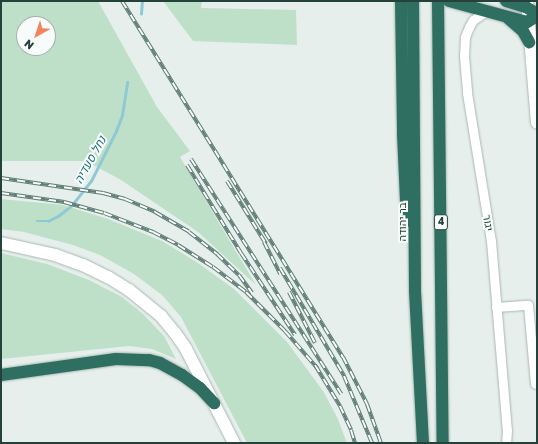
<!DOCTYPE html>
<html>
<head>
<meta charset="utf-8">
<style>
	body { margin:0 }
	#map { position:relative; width:538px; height:444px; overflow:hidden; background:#e6efeb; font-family:"Golos Text",Heebo,sans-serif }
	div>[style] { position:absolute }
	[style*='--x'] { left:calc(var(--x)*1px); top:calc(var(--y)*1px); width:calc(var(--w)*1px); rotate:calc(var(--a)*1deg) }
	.green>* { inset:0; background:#bfe0c8 }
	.stream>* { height:2.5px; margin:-1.25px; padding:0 1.25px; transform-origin:1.25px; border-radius:1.25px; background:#8ec9d4 }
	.roads { filter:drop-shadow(0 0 1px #a8b8b2) drop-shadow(0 0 1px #a8b8b2) }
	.street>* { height:9px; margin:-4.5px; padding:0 4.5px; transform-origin:4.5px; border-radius:4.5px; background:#fff }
	.secondary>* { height:12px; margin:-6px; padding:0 6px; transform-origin:6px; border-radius:6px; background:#fff }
	.highway>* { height:12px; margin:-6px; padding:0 6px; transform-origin:6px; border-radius:6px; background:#2f6f62 }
	.rail>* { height:4px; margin-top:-2px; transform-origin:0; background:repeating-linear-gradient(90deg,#f7fbf9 0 8px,#5f7d75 0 16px); box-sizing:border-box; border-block:1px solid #5f7d75 }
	span { translate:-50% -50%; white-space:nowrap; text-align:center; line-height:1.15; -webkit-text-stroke:4px #f7fbf9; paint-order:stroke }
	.shield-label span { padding:1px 3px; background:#f7fbf9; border:1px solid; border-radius:3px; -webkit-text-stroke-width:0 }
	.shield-label { font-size:10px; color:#24423a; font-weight:700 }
	.street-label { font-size:11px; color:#24423a }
	.water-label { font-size:12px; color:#1c6f80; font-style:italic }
	.frame { position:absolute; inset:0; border:2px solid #24423a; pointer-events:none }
	.north { position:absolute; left:16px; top:16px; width:40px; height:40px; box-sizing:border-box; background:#f7fbf9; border:1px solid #a3b1ad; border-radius:50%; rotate:219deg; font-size:11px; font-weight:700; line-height:16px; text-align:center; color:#24423a }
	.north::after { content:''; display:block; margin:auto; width:14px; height:18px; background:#f4845f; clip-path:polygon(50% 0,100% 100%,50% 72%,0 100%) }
</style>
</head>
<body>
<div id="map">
	<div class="green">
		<i style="clip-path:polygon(evenodd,1px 1px,98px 1px,157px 107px,190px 151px,180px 157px,256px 285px,198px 232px,121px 180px,86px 161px,1px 161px,1px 1px,24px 24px,48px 24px,48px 48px,24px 48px,24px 24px)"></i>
		<i style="clip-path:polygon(163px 1px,202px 1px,201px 8px,296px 10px,297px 45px,193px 41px)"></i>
		<i style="clip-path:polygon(1px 199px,63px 205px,108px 219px,162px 241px,198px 263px,234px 289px,287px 342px,323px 391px,337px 417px,347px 443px,247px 443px,181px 317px,162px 295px,134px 274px,100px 255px,73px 245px,24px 232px,1px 229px)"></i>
		<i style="clip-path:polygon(1px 253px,47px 264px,89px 280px,122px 297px,143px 314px,164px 336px,176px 359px,152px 349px,129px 346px,1px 359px)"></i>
	</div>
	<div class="stream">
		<i style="--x:141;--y:14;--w:13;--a:-86"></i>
		<i style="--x:37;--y:221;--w:11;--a:0"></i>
		<i style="--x:48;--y:221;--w:11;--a:-27"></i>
		<i style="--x:58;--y:216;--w:18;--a:-38"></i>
		<i style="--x:72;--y:205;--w:31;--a:-52"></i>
		<i style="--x:91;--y:181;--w:56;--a:-63.4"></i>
		<i style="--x:116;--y:131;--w:17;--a:-69"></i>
		<i style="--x:122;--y:115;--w:33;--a:-81"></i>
	</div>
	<div class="roads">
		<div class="street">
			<i style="--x:485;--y:12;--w:14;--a:146"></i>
			<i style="--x:473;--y:20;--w:8;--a:120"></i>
			<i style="--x:469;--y:27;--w:11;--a:112"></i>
			<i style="--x:465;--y:37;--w:19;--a:93"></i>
			<i style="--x:464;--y:56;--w:37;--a:85"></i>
			<i style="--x:467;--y:93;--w:150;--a:80.8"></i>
			<i style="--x:491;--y:241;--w:190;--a:85.2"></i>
			<i style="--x:507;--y:430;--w:13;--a:94"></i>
			<i style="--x:496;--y:307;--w:32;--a:-4"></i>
			<i style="--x:528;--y:305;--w:79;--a:84.9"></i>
		</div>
		<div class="secondary">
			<i style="--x:527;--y:1;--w:122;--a:85.3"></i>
			<i style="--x:1;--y:243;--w:55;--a:12.5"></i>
			<i style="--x:55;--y:255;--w:30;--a:20"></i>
			<i style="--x:83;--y:265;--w:28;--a:26"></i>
			<i style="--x:108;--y:277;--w:25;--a:32"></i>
			<i style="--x:129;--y:290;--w:41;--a:39.1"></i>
			<i style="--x:161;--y:316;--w:22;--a:51"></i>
			<i style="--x:175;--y:333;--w:19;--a:55"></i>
			<i style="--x:186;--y:349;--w:106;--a:62.9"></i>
		</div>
		<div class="highway">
			<i style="--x:401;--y:1;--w:133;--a:89.1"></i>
			<i style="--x:403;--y:134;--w:87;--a:87.4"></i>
			<i style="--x:413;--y:1;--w:290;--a:89.6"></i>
			<i style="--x:415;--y:291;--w:152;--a:87"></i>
			<i style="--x:438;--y:1;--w:442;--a:89.4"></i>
			<i style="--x:449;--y:1;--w:81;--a:15.1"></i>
			<i style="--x:527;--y:22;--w:12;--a:-31"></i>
			<i style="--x:506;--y:1;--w:21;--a:17"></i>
			<i style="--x:526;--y:7;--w:13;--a:32"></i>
			<i style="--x:509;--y:19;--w:18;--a:41"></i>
			<i style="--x:523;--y:31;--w:13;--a:61"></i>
			<i style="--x:1;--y:375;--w:116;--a:-7.9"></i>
			<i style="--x:116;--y:359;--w:33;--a:2"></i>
			<i style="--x:149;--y:360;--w:11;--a:15"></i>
			<i style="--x:160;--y:363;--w:25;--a:29"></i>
			<i style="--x:182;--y:375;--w:22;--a:36"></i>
			<i style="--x:200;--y:388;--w:21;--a:47"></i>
		</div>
	</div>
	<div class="rail">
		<i style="--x:122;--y:1;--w:419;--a:58.2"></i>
		<i style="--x:343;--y:357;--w:53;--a:62.9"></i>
		<i style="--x:367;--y:404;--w:41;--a:70.3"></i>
		<i style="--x:191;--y:159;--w:279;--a:57.4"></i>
		<i style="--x:187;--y:165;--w:103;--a:58.5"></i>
		<i style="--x:241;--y:253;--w:98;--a:56.6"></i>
		<i style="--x:1;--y:178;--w:103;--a:8.4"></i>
		<i style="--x:103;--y:193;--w:23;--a:15"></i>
		<i style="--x:125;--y:199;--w:33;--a:23"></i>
		<i style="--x:155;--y:212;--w:39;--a:30"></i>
		<i style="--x:189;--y:232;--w:36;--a:38"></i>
		<i style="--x:217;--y:254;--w:30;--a:44"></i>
		<i style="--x:239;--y:275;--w:22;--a:54"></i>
		<i style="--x:227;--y:181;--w:74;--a:58.2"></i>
		<i style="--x:1;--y:193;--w:64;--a:8.1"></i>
		<i style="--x:64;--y:202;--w:41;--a:15.4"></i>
		<i style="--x:104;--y:213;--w:53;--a:21.2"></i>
		<i style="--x:153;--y:232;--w:28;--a:27"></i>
		<i style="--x:178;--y:245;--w:41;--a:32.2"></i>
		<i style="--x:213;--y:267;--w:41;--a:37.1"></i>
		<i style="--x:246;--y:292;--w:55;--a:45"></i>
		<i style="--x:285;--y:331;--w:50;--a:49"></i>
		<i style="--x:264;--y:242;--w:36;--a:63"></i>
		<i style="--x:280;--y:268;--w:126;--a:59.3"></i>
		<i style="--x:344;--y:376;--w:73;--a:67.3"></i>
		<i style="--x:289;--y:292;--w:57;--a:63"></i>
		<i style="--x:315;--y:365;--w:48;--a:58.6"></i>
		<i style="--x:340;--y:406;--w:26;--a:65"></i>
		<i style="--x:351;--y:430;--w:14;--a:73"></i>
	</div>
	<div class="shield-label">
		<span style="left:441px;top:222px">4</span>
	</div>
	<div class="street-label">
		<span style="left:402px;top:222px;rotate:-90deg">בר יהודה</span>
		<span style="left:488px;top:223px;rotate:81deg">יגור</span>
	</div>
	<div class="water-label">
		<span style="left:90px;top:160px;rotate:-61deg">נחל סעדיה</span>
	</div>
	<div class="frame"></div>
	<div class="north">N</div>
</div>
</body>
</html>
